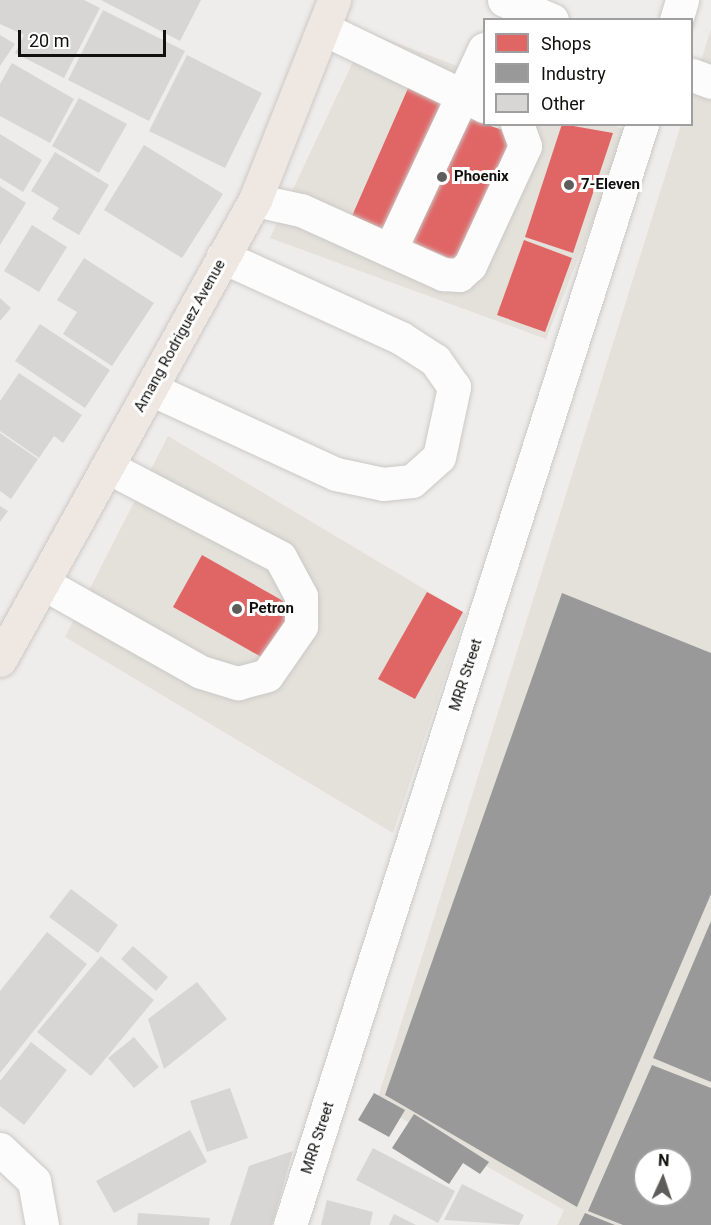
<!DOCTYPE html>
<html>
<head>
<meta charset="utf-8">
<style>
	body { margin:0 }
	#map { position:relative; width:711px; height:1225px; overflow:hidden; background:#efedeb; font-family:Roboto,sans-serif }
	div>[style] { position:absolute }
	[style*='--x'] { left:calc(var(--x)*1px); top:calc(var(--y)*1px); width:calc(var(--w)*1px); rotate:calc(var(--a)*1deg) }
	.built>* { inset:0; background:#e4e0da }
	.shops>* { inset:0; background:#e06666 }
	.industry>* { inset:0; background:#999 }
	.building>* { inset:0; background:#d7d6d4 }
	.roads { filter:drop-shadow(0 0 2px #cac9c7) drop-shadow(0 0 2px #cac9c7) }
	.minor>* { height:33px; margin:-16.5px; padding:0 16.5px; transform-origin:16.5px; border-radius:16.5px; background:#fdfcfc }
	.major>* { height:33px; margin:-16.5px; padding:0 16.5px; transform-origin:16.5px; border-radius:16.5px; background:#eee7e2 }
	.dots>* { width:16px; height:16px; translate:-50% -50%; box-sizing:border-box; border:3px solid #fff; border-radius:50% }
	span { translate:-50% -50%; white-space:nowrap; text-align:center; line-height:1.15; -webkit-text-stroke:6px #fff; paint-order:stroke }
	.poi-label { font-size:15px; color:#11100f; font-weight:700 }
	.left { translate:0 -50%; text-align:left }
	.street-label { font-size:15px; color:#11100f }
	.legend { position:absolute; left:483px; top:18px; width:210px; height:108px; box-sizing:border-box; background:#fff; border:2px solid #a09f9f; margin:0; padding:8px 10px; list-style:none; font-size:18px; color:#11100f }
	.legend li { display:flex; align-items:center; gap:12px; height:30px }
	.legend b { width:30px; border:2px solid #a09f9f }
	.north { position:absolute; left:633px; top:1147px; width:60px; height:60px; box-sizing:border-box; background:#fff; border:2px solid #a09f9f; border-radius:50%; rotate:3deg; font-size:16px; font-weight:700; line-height:24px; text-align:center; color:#11100f }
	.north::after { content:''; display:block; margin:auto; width:21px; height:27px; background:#5f5d5c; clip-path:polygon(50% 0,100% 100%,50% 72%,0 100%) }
	.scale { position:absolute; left:18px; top:30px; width:148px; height:27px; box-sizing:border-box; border:3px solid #11100f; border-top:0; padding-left:8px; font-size:18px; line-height:21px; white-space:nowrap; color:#11100f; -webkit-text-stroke:4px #fff; paint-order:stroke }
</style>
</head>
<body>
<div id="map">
	<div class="built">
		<i style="clip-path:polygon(evenodd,711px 28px,711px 1225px,557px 1225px,564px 1210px,376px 1104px,681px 125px,692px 124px,692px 91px,711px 28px,645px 1159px,681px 1159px,681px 1195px,645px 1195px,645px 1159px)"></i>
		<i style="clip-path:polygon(367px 32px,484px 76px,484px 124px,612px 125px,629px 131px,546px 339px,270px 238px)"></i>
		<i style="clip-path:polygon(168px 436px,466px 614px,393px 833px,65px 637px)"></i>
	</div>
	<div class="shops">
		<i style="clip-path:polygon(409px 86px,484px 119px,484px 124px,531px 139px,474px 269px,352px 216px)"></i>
		<i style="clip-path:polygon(562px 124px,613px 133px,573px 253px,525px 237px)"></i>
		<i style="clip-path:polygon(524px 240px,572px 258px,545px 332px,497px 315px)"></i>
		<i style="clip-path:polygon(202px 555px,301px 611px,272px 663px,173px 607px)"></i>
		<i style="clip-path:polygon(427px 592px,463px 612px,415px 699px,378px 679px)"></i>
	</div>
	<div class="industry">
		<i style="clip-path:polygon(562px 593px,711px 653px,711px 894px,577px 1207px,385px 1095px)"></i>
		<i style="clip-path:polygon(711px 921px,711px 1082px,653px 1058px)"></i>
		<i style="clip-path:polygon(evenodd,652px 1065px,711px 1088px,711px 1225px,623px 1225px,588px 1211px,652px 1065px,645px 1159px,681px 1159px,681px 1195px,645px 1195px,645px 1159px)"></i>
		<i style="clip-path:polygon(374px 1093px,405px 1110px,389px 1137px,358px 1120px)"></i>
		<i style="clip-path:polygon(414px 1114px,489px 1162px,480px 1174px,463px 1163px,449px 1184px,392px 1148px)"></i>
		<i style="clip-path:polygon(585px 1213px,615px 1225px,579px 1225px)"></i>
	</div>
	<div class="building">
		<i style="clip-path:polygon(0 0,84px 0,100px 8px,64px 78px,15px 53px,24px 35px,0 24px)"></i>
		<i style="clip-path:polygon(101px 0,201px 0,180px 41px)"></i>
		<i style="clip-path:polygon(103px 10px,185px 51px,149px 121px,68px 80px)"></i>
		<i style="clip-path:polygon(0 35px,15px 44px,0 66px)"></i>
		<i style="clip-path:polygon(187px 55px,262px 93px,225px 168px,149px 131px)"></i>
		<i style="clip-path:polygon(12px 63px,74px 99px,50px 143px,0 116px,0 84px)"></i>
		<i style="clip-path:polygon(79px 98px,127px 124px,99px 173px,52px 146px)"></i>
		<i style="clip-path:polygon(0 134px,42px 160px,23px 192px,0 178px)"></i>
		<i style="clip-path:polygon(144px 145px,223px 194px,182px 258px,104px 210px)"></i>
		<i style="clip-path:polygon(55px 152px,109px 185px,79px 235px,52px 219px,59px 208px,31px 191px)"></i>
		<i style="clip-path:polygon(0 186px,26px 203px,0 245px)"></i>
		<i style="clip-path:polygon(32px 225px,67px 247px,39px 292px,4px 271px)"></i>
		<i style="clip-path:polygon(84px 258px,154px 303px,112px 366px,63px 334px,77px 312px,57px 300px)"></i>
		<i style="clip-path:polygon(0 298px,11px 308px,0 321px)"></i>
		<i style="clip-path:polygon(40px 324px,110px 370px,85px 408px,15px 361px)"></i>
		<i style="clip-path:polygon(19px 373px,82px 415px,63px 443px,54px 436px,39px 458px,0 431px,0 401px)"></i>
		<i style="clip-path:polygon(0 433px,38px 459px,11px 499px,0 491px)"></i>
		<i style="clip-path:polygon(0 506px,8px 511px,0 522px)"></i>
		<i style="clip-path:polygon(71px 889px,118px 925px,98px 953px,49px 917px)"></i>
		<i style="clip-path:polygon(47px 932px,87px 964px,0 1073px,0 991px)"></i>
		<i style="clip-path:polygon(133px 946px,168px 977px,156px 991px,121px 959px)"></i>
		<i style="clip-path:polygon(101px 956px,154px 1000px,91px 1076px,37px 1032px)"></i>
		<i style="clip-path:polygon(197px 982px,227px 1019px,164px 1069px,148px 1019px)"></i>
		<i style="clip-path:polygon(134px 1037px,159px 1067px,134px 1088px,108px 1058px)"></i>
		<i style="clip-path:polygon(31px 1042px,67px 1070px,24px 1125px,0 1106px,0 1081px)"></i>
		<i style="clip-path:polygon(230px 1088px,248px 1138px,207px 1152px,190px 1101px)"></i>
		<i style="clip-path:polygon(190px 1130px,207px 1162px,114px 1213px,96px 1181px)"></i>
		<i style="clip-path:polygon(373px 1148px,455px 1191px,438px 1223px,356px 1180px)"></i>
		<i style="clip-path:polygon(293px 1151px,272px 1225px,230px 1225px,249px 1166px)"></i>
		<i style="clip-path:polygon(462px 1184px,524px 1215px,519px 1225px,444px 1220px)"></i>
		<i style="clip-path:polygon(327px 1200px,373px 1212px,370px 1225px,321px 1225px)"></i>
		<i style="clip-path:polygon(138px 1213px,210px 1218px,209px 1225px,137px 1225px)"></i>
		<i style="clip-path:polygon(394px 1214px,416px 1225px,389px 1225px)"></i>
	</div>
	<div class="roads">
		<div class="minor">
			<i style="--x:504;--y:0;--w:52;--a:22.6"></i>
			<i style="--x:676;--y:20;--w:21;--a:-73"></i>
			<i style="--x:324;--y:29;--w:178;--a:25.7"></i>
			<i style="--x:692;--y:75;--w:20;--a:20"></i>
			<i style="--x:255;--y:200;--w:47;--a:12.3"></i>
			<i style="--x:301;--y:210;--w:156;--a:24.3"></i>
			<i style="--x:443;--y:274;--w:16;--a:4"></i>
			<i style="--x:459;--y:275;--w:15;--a:-42"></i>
			<i style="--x:470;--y:265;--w:131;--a:-65.2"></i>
			<i style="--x:525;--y:146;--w:23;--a:-110"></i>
			<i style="--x:390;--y:250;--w:222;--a:-64.9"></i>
			<i style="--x:151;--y:389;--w:204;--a:24.7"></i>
			<i style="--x:336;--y:474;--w:48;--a:12"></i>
			<i style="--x:383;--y:484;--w:29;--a:-6"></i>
			<i style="--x:412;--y:481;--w:36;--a:-42"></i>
			<i style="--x:439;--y:457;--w:72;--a:-77.9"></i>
			<i style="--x:454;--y:387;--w:33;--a:-125"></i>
			<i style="--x:435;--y:360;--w:40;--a:-147.1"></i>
			<i style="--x:401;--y:338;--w:196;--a:-155.5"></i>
			<i style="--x:43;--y:583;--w:181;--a:29.4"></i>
			<i style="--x:201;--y:672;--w:39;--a:17"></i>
			<i style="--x:238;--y:683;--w:30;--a:-15"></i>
			<i style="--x:267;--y:675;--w:60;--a:-55.2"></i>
			<i style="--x:301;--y:626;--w:30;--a:-90"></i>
			<i style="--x:301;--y:596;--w:44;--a:-118.3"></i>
			<i style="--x:280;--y:557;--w:194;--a:-152.4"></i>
			<i style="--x:0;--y:1149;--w:47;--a:43.3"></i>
			<i style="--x:34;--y:1181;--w:45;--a:79.7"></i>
			<i style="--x:290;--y:1225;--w:1156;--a:-72.27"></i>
		</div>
		<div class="major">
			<i style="--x:0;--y:660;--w:526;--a:-61"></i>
			<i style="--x:255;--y:200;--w:215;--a:-68.4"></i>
		</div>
	</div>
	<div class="dots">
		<i style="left:442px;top:177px;background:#5f5d5c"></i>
		<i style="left:569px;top:185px;background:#5f5d5c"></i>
		<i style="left:237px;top:609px;background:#5f5d5c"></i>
	</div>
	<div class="poi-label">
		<span class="left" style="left:454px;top:177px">Phoenix</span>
		<span class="left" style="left:581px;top:185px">7-Eleven</span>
		<span class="left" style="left:249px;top:609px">Petron</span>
	</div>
	<div class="street-label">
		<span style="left:180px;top:336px;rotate:-61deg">Amang Rodriguez Avenue</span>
		<span style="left:466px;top:675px;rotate:-72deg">MRR Street</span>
		<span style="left:318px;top:1138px;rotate:-72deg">MRR Street</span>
	</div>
	<ul class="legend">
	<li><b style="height:16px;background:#e06666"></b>Shops</li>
	<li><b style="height:16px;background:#999"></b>Industry</li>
	<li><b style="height:16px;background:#d7d6d4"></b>Other</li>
	</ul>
	<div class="north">N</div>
	<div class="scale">20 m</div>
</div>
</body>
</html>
